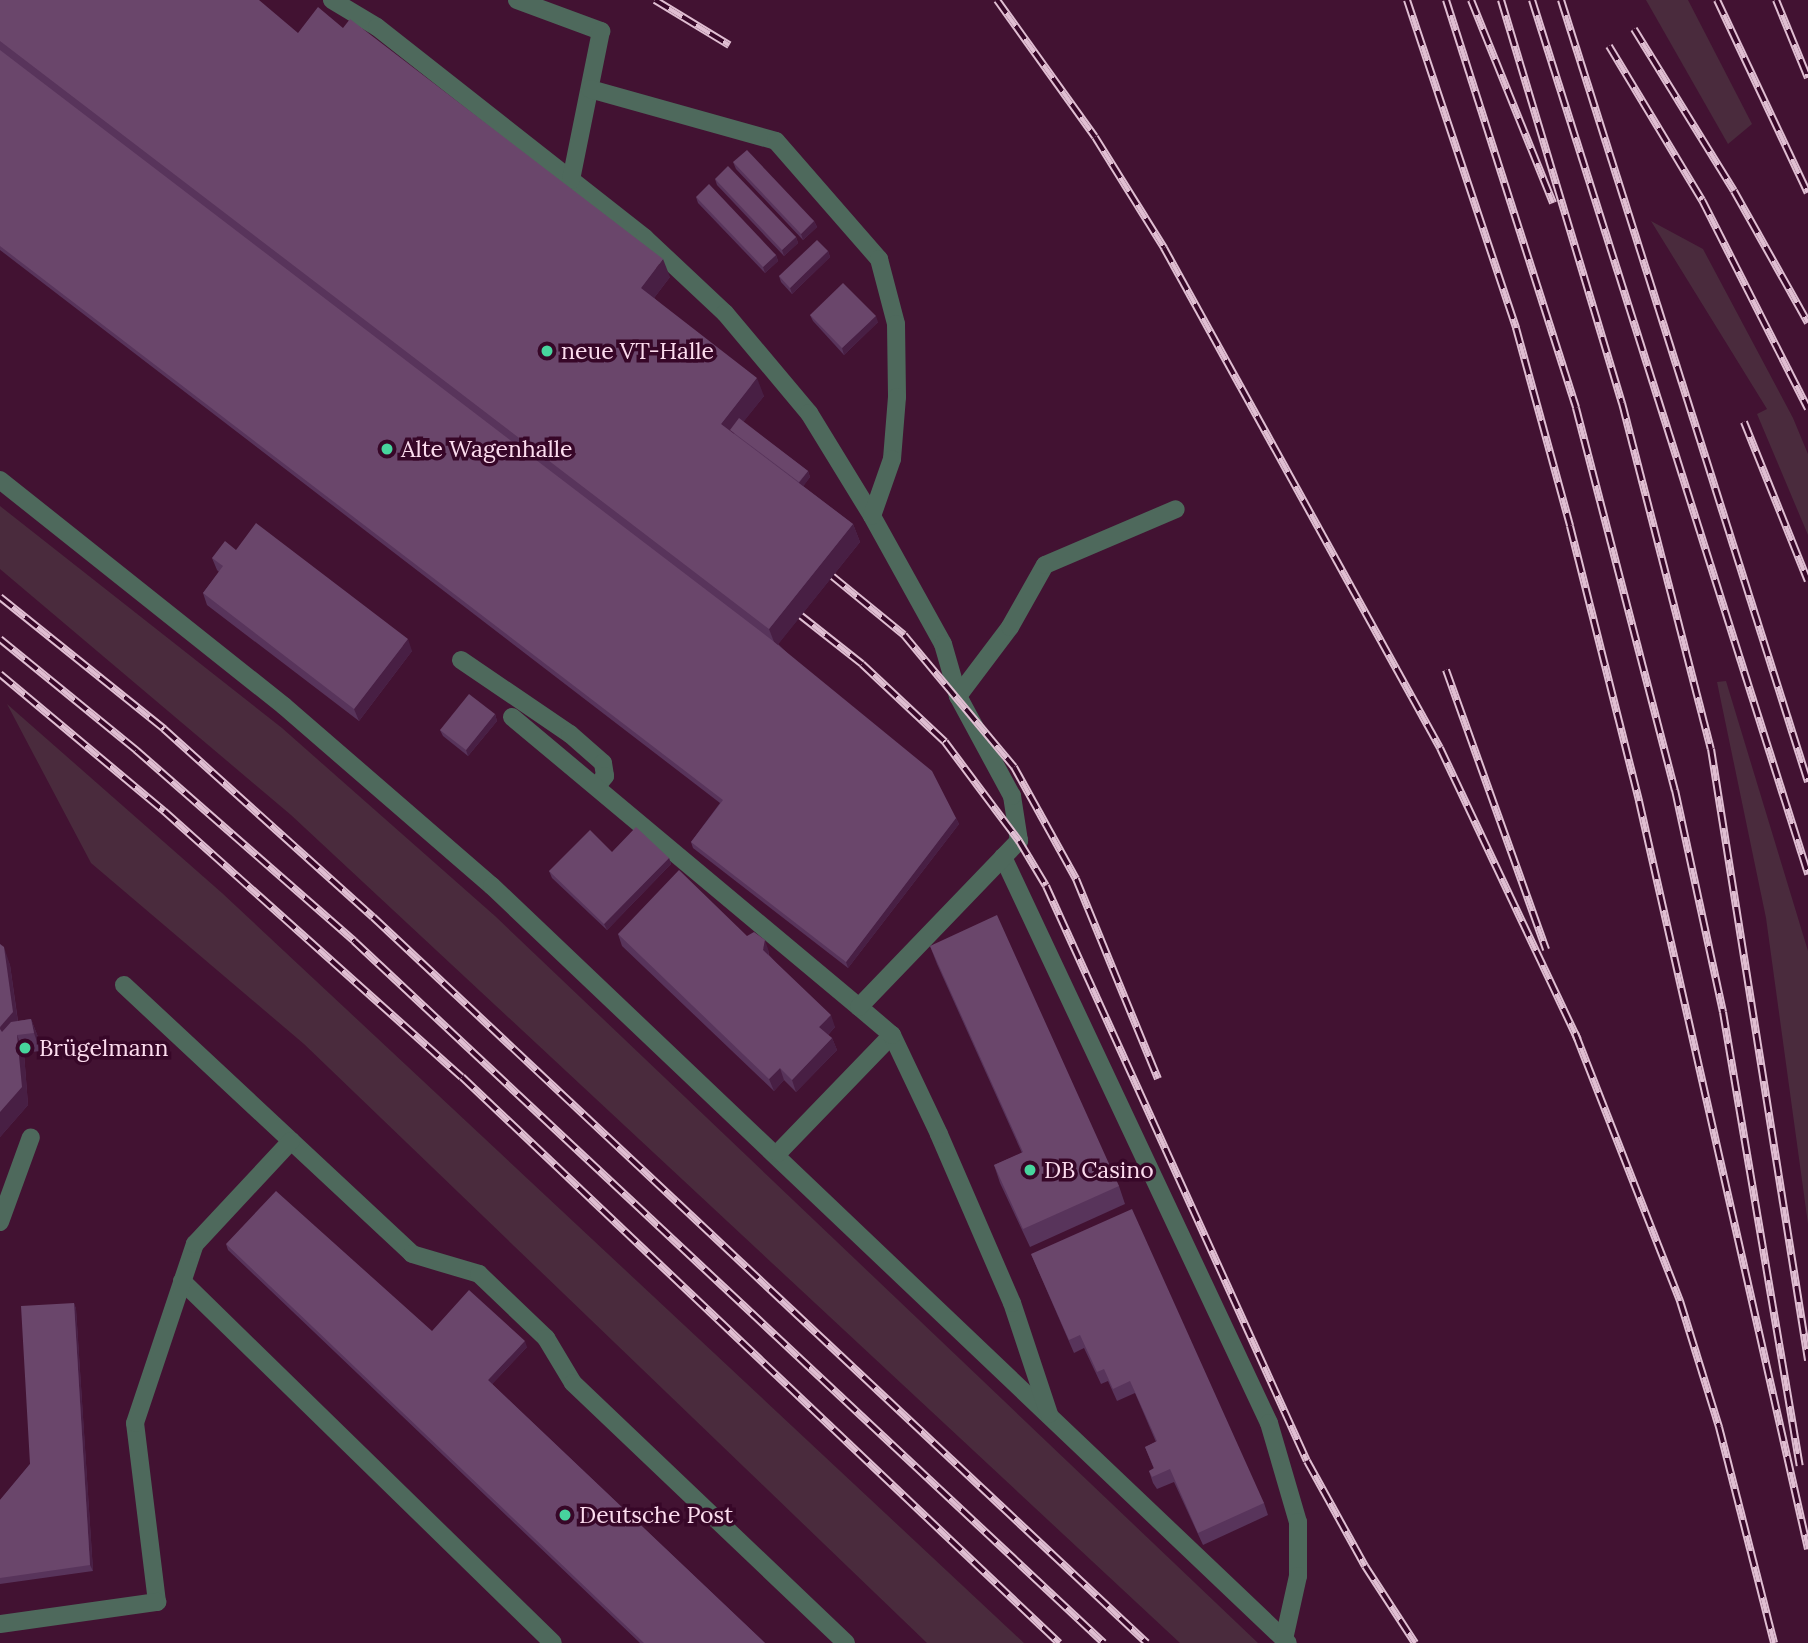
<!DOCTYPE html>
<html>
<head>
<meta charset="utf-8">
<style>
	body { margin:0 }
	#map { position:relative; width:1808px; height:1643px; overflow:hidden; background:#421232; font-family:Lora,serif }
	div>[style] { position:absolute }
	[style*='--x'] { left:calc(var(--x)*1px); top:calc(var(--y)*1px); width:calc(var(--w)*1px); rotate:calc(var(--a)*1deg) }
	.green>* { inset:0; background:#4a2b3d }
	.service>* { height:18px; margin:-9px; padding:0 9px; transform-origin:9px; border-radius:9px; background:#4e695c }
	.minor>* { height:18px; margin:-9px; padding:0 9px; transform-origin:9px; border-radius:9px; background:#4e695c }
	.rail>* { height:8px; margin-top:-4px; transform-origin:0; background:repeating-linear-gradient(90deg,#370728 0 16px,#e0bed2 0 32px); box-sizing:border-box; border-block:2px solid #e0bed2 }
	.wall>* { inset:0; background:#58345b }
	.shaded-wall>* { inset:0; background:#481f44 }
	.building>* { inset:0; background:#6a466b }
	.dots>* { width:19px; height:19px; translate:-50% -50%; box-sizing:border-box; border:4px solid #370728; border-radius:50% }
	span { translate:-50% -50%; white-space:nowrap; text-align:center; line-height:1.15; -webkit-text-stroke:7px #370728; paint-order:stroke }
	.poi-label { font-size:23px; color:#fcdcee }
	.left { translate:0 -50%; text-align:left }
</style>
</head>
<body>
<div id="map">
	<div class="green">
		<i style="clip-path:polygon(1646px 0,1688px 0,1752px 124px,1728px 144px)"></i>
		<i style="clip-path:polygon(1651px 221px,1703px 249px,1793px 418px,1808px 454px,1808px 535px,1757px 414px,1767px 409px)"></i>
		<i style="clip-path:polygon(0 506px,282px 728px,495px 916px,1258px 1643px,1180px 1643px,291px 815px,0 569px)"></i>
		<i style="clip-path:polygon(1726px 681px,1808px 951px,1808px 1224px,1766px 918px,1717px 682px)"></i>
		<i style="clip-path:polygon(7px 704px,222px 893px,1024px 1643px,927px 1643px,304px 1044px,91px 863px)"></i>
	</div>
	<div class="service">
		<i style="--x:332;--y:0;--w:52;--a:31"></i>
		<i style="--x:377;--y:27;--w:341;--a:38.2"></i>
		<i style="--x:645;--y:238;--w:110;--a:43.2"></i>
		<i style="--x:725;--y:313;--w:131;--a:50"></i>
		<i style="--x:809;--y:413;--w:121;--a:58.5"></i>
		<i style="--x:872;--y:516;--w:146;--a:61"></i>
		<i style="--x:943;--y:644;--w:54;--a:73.9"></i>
		<i style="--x:517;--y:0;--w:90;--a:20.3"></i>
		<i style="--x:601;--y:31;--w:152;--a:101.4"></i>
		<i style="--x:590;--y:89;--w:193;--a:15.6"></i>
		<i style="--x:776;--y:141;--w:157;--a:48.9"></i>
		<i style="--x:879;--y:259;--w:67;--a:75.3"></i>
		<i style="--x:896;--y:324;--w:73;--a:89.2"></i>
		<i style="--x:897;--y:397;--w:62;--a:94.6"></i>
		<i style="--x:892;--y:459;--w:60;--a:109.3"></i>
		<i style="--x:0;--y:480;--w:363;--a:38.5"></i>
		<i style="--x:284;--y:706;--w:275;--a:40.9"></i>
		<i style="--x:492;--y:886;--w:1098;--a:43.56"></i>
		<i style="--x:461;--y:660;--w:132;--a:34.2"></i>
		<i style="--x:570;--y:734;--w:44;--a:41.3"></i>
		<i style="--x:603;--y:763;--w:13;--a:81"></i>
		<i style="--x:605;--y:776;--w:14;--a:129"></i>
		<i style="--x:512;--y:717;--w:452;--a:39.9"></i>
		<i style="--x:1003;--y:857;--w:625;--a:64.83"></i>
		<i style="--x:1269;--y:1423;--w:103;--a:73.7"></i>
		<i style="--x:1298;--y:1522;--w:54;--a:90"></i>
		<i style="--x:1298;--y:1576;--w:65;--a:102.5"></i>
		<i style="--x:124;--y:985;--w:394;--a:43"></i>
		<i style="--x:412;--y:1254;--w:70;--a:16.6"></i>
		<i style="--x:479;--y:1274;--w:93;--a:43.7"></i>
		<i style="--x:546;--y:1338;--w:52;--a:59"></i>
		<i style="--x:573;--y:1383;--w:377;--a:43.6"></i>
		<i style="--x:778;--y:1153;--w:164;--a:-46"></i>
		<i style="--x:0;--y:1222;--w:90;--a:-70"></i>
		<i style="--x:182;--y:1281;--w:518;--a:44.3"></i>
		<i style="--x:1049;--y:1414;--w:117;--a:-108.4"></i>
		<i style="--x:1012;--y:1303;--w:184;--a:-113.4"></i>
		<i style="--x:939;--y:1134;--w:110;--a:-115.4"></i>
		<i style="--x:892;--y:1035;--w:43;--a:-139.7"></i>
		<i style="--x:859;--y:1007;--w:231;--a:-46.1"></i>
		<i style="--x:1019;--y:841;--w:46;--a:-98.8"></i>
		<i style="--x:1012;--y:796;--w:114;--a:-118.4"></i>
		<i style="--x:958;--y:696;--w:86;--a:-53"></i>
		<i style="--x:1010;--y:627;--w:71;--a:-60.6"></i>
		<i style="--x:1045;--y:565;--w:142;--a:-23.1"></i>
		<i style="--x:157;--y:1602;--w:180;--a:-97"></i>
		<i style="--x:135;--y:1423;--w:189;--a:-71.5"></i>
		<i style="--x:195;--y:1244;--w:141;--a:-47"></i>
	</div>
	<div class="minor">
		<i style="--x:0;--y:1624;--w:159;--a:-8"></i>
	</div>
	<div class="rail">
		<i style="--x:655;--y:0;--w:87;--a:31.3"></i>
		<i style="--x:997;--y:0;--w:168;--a:54.4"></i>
		<i style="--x:1095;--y:137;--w:131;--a:58.1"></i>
		<i style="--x:1164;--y:248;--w:571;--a:61.1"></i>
		<i style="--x:1440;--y:748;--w:323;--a:64.7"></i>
		<i style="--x:1407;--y:0;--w:346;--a:71.6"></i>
		<i style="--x:1516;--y:328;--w:205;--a:74.7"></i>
		<i style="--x:1570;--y:526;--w:284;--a:75.9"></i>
		<i style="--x:1639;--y:801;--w:767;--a:77.27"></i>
		<i style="--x:1446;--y:0;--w:428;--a:72.3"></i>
		<i style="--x:1576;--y:408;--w:395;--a:75.5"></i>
		<i style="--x:1675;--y:790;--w:227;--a:77.8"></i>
		<i style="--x:1723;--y:1012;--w:460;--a:80.4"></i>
		<i style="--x:1471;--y:0;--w:219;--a:68"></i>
		<i style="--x:1501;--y:0;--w:421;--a:73.3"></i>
		<i style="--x:1622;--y:403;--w:357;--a:75.6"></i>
		<i style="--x:1711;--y:749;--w:619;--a:80.98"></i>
		<i style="--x:1532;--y:0;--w:917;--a:72.47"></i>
		<i style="--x:1561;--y:0;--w:820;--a:72.47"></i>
		<i style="--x:1717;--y:0;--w:213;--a:64.8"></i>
		<i style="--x:1776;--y:0;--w:84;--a:67.7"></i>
		<i style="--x:1634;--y:29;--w:190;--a:58.3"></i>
		<i style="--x:1734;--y:191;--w:151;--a:60.7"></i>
		<i style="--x:1609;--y:46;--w:180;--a:58.9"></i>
		<i style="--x:1702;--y:200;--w:234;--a:63.1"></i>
		<i style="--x:1744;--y:422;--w:171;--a:68.1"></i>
		<i style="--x:832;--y:576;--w:93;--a:39.3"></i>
		<i style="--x:904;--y:635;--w:172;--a:50.2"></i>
		<i style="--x:1014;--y:767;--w:128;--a:61"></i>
		<i style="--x:1076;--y:879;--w:216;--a:67.7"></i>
		<i style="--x:0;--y:597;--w:211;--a:38.8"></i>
		<i style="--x:164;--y:729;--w:281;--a:42"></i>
		<i style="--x:373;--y:917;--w:1061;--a:43.17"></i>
		<i style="--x:800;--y:615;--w:79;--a:38.3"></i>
		<i style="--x:862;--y:664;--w:114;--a:43.2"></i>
		<i style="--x:945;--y:742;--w:124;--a:53.2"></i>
		<i style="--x:1019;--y:841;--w:52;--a:59"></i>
		<i style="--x:1046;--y:886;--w:631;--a:65.59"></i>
		<i style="--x:1307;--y:1461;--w:120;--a:61.1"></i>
		<i style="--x:1365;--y:1566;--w:92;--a:57"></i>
		<i style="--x:0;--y:639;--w:176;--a:39.2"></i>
		<i style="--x:136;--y:750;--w:290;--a:41.2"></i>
		<i style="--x:354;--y:941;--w:1027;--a:43.11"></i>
		<i style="--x:1446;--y:670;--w:297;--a:70.3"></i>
		<i style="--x:0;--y:674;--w:214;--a:39.9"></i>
		<i style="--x:164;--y:811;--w:399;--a:41.8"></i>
		<i style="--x:462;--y:1077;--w:823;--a:43.47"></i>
		<i style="--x:1575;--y:1033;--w:288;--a:68.6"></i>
		<i style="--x:1680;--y:1301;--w:132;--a:72.8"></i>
		<i style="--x:1719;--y:1427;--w:223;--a:75.7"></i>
	</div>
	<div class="wall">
		<i style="clip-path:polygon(0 0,298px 33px,670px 277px,654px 298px,764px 396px,743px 422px,808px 471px,810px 477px,803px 486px,853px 524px,860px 542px,778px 644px,956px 818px,959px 824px,848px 968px,693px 848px,691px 842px,720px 803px,0 250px)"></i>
		<i style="clip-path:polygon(733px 162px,814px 221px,817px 227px,803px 240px,736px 169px)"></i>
		<i style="clip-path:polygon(715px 179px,796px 237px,798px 243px,784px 256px,717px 185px)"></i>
		<i style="clip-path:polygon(696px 197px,776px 255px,778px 261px,765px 273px,698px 203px)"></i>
		<i style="clip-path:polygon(828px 251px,830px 257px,792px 294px,781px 282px,779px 276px)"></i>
		<i style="clip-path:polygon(810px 315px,878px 322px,844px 355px,813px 321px)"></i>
		<i style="clip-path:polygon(236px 550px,412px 651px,359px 721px,207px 605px,203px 593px,219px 572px,217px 570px,212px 558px)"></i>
		<i style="clip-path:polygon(495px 714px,497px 721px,468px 756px,443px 736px,440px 730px)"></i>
		<i style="clip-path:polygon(612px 852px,669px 858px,671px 864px,607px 930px,552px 878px,549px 871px)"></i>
		<i style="clip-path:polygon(618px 934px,747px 936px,769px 952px,769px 955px,835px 1027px,828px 1035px,832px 1038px,837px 1050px,796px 1092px,784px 1080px,774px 1091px,622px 946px)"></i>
		<i style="clip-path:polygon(0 944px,10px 965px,18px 1021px,31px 1019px,38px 1037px,40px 1051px,24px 1053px,28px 1105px,0 1137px)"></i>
		<i style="clip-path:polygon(930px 946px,1119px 1186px,1125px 1204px,1030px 1247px,1000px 1183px,994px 1165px,1022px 1153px,937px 964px)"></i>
		<i style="clip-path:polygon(226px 1244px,432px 1331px,527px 1347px,492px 1384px,765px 1643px,640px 1643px,228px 1250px)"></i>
		<i style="clip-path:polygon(1031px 1254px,1264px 1503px,1268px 1515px,1203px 1545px,1174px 1482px,1157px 1489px,1153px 1483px,1149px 1471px,1154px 1469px,1145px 1447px,1156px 1442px,1135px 1393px,1117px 1401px,1108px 1381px,1101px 1384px,1084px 1348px,1074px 1353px)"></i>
		<i style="clip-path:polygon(74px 1303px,76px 1309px,93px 1571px,0 1584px,0 1500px,30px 1464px)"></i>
	</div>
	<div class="shaded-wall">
		<i style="clip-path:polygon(814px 221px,817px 227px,803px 240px,801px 234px)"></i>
		<i style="clip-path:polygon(796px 237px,798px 243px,784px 256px,782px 250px)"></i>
		<i style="clip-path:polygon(828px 251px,830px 257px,792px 294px,790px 288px)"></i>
		<i style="clip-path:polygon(776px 255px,778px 261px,765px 273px,763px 267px)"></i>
		<i style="clip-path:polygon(663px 259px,670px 277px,648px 306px,641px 288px)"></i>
		<i style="clip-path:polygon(876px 316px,878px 322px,844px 355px,842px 348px)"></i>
		<i style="clip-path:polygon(757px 378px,764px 396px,730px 439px,721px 424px)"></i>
		<i style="clip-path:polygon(808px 471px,810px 477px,798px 494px,795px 488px)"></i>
		<i style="clip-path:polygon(853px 524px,860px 542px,776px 647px,769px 629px)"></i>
		<i style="clip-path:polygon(408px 639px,412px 651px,359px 721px,354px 709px)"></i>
		<i style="clip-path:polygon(495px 714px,497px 721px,468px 756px,466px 750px)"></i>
		<i style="clip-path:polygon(956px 818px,959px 824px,848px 968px,846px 962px)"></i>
		<i style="clip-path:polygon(669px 858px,671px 864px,607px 930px,604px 924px)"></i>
		<i style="clip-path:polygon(765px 940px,769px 952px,767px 962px,763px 950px)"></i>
		<i style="clip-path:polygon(4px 947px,10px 965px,19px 1030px,6px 1046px,0 1031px)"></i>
		<i style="clip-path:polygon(831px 1015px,835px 1027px,824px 1039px,819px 1027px)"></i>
		<i style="clip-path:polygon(31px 1019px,38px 1037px,40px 1051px,34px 1033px)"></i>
		<i style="clip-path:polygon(17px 1035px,24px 1053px,28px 1105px,0 1137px,0 1112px)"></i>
		<i style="clip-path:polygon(832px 1038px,837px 1050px,796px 1092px,792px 1080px)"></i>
		<i style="clip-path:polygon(780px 1068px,784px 1080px,774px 1091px,769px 1079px)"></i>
		<i style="clip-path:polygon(74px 1303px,76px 1309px,93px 1571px,90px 1565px)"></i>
		<i style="clip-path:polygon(525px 1341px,527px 1347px,490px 1386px,488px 1380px)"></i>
	</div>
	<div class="building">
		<i style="clip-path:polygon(0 0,259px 0,298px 33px,318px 7px,343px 28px,350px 19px,663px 259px,641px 288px,757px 378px,721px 424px,853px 524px,769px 629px,0 41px)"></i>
		<i style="clip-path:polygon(0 50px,773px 641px,932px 771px,956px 818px,846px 962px,691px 842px,723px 800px,0 246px)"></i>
		<i style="clip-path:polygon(747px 150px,814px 221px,801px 234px,733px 162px)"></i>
		<i style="clip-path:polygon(728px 166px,796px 237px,782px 250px,715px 179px)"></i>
		<i style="clip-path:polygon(709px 184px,776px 255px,763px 267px,696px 197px)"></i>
		<i style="clip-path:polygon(817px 240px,828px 251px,790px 288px,779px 276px)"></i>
		<i style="clip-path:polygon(843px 283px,876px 316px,842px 348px,810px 315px)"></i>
		<i style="clip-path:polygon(739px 418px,808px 471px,799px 482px,730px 430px)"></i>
		<i style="clip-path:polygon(256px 523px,408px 639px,354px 709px,203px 593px,223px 566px,212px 558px,225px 541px,236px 550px)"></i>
		<i style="clip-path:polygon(469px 694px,495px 714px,466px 750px,440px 730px)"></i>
		<i style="clip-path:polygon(636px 827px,669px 858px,604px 924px,549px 871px,590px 830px,612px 852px)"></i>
		<i style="clip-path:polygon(679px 870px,747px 936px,754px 932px,765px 940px,763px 950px,831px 1015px,819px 1027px,832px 1038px,792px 1080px,780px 1068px,769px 1079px,618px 934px)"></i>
		<i style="clip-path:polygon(997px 915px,1119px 1186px,1023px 1229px,994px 1165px,1023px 1152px,930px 946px)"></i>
		<i style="clip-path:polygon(0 944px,4px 947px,13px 1012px,0 1027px)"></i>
		<i style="clip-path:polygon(31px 1019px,34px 1033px,17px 1035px,22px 1087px,0 1112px,0 1029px,2px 1032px,11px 1022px)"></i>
		<i style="clip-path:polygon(276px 1191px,432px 1331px,469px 1290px,525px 1341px,488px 1380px,765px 1643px,644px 1643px,226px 1244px)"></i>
		<i style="clip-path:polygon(1132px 1209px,1264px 1503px,1198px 1533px,1170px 1469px,1152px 1477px,1149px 1471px,1154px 1468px,1145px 1447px,1157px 1441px,1130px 1381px,1113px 1389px,1104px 1369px,1097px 1372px,1080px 1335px,1069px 1340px,1031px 1254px)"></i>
		<i style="clip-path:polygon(74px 1303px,90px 1565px,0 1578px,0 1500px,30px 1464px,21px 1306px)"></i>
	</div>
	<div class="dots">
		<i style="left:547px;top:351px;background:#47d49d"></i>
		<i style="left:387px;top:449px;background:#47d49d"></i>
		<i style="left:25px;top:1048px;background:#47d49d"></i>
		<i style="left:1030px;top:1170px;background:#47d49d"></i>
		<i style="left:565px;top:1515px;background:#47d49d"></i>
	</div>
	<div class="poi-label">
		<span class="left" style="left:561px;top:351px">neue VT-Halle</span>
		<span class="left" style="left:401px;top:449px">Alte Wagenhalle</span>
		<span class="left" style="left:39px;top:1048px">Brügelmann</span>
		<span class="left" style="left:1044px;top:1170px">DB Casino</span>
		<span class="left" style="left:579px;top:1515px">Deutsche Post</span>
	</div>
</div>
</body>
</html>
